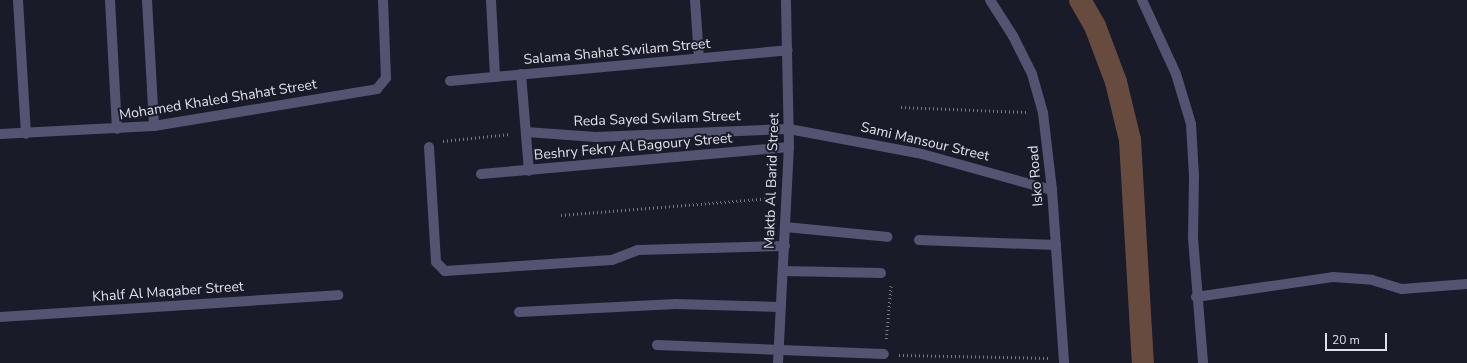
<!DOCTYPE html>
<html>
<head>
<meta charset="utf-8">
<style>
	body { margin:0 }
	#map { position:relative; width:1467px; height:363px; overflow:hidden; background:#1a1b29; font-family:"Nunito Sans",sans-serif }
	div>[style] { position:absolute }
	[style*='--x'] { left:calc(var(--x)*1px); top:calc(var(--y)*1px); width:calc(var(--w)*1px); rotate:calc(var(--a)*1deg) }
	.canal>* { height:22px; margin:-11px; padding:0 11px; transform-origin:11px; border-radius:11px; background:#684b3f }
	.path>* { height:2.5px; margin-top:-1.25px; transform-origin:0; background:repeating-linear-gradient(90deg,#777884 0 1px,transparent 0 4px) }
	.minor>* { height:10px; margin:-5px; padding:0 5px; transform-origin:5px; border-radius:5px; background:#525471 }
	.tertiary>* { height:10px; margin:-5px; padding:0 5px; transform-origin:5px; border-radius:5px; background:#525471 }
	span { translate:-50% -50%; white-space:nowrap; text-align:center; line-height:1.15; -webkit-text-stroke:4px #1a1b29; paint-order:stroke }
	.street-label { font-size:14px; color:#dfe0ea }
	.scale { position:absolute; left:1325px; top:333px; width:62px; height:18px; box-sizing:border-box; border:2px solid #dfe0ea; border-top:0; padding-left:5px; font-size:12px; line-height:14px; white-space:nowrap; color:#dfe0ea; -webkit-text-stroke:3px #1a1b29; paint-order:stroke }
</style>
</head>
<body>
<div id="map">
	<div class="canal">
		<i style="--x:1080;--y:0;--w:30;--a:60"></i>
		<i style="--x:1095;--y:26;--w:60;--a:69.4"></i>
		<i style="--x:1116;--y:82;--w:60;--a:76.4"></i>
		<i style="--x:1130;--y:140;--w:223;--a:86.7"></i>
	</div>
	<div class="path">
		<i style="--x:901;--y:107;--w:126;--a:2.3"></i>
		<i style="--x:443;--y:141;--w:68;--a:-5.9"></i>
		<i style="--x:561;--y:215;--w:212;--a:-4.6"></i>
		<i style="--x:886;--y:339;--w:55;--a:-84.8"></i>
		<i style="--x:899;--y:355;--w:151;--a:1.1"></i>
	</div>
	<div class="minor">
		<i style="--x:18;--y:0;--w:134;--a:86.6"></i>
		<i style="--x:110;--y:0;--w:129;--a:86.9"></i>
		<i style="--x:147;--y:0;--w:126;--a:86.8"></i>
		<i style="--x:491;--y:0;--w:77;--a:87"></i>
		<i style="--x:695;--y:0;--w:58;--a:86.1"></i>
		<i style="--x:1142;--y:0;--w:81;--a:65.3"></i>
		<i style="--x:1176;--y:74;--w:52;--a:73.3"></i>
		<i style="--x:1191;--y:124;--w:52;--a:86.7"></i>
		<i style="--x:1194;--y:176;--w:62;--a:90.9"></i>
		<i style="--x:1193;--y:238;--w:125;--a:85.4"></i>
		<i style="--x:521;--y:74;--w:97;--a:85.3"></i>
		<i style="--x:450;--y:81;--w:339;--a:-5.2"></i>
		<i style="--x:526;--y:132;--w:70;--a:4.1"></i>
		<i style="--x:596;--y:137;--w:193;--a:-2.4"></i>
		<i style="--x:789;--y:129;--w:135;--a:10.6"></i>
		<i style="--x:922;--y:154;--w:135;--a:15.5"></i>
		<i style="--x:0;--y:134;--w:154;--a:-3"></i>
		<i style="--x:154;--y:126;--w:226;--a:-9.4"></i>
		<i style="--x:377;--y:89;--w:14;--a:-51"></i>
		<i style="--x:386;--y:78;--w:78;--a:-92.2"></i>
		<i style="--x:429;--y:147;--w:115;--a:86.5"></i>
		<i style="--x:436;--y:262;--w:13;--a:45"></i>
		<i style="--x:445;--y:271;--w:167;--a:-3.8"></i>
		<i style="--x:612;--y:260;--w:28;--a:-21"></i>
		<i style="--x:638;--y:250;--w:147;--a:-1.6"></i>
		<i style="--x:481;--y:174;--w:309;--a:-5"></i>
		<i style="--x:785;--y:227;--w:103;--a:5.5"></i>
		<i style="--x:919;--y:240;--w:137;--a:2.1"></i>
		<i style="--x:783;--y:271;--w:98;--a:1.2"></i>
		<i style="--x:1196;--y:297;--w:138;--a:-8.3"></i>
		<i style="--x:1333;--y:277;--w:39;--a:4"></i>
		<i style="--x:1372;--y:280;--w:31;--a:17"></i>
		<i style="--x:1402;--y:289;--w:65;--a:-4.4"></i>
		<i style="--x:519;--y:312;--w:157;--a:-2.9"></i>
		<i style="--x:676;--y:304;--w:104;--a:1.7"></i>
		<i style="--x:0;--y:317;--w:339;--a:-3.7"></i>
		<i style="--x:657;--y:345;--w:227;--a:2.3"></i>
		<i style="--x:778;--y:363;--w:216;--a:-87.1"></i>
		<i style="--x:789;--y:147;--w:147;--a:-91.2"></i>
	</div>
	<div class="tertiary">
		<i style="--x:990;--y:0;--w:43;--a:57.4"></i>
		<i style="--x:1013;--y:36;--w:42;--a:63.4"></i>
		<i style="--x:1032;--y:74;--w:41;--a:74.2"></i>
		<i style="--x:1043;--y:113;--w:78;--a:83.3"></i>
		<i style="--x:1052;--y:190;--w:173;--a:86"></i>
	</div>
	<div class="street-label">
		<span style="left:617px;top:52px;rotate:-5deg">Salama Shahat Swilam Street</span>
		<span style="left:218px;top:100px;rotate:-9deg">Mohamed Khaled Shahat Street</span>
		<span style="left:657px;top:119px;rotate:-2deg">Reda Sayed Swilam Street</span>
		<span style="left:925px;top:142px;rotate:13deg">Sami Mansour Street</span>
		<span style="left:633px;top:147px;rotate:-5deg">Beshry Fekry Al Bagoury Street</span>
		<span style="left:1036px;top:176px;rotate:-95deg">Isko Road</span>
		<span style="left:772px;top:181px;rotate:-88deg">Maktb Al Barid Street</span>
		<span style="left:168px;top:292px;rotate:-4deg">Khalf Al Maqaber Street</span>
	</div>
	<div class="scale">20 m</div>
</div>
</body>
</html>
